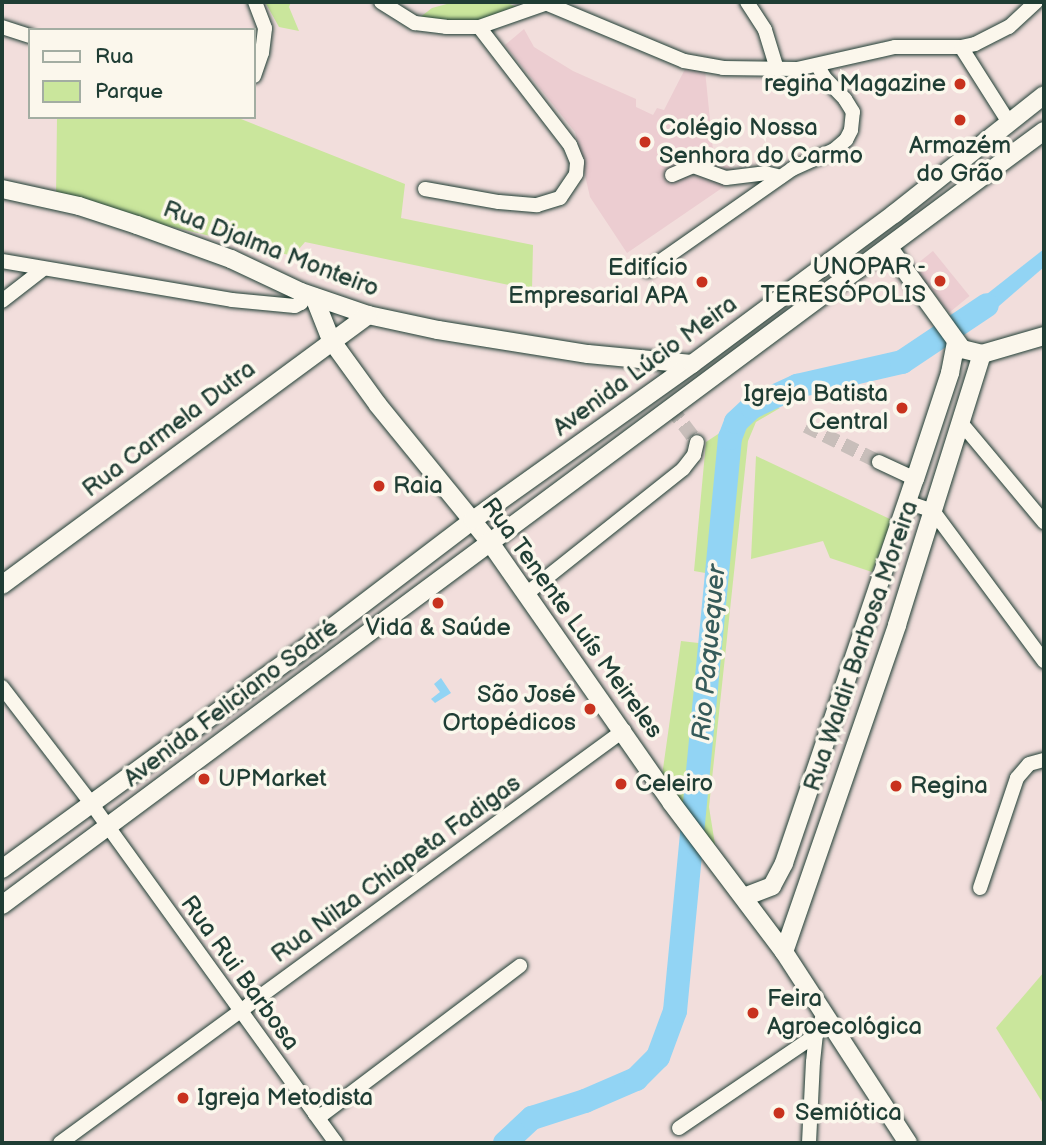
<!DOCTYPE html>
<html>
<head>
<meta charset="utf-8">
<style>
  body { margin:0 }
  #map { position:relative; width:1046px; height:1145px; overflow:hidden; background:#f2dedc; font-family:"Balsamiq Sans",sans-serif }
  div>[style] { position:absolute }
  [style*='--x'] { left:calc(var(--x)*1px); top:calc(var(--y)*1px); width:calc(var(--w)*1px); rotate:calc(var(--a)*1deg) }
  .built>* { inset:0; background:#eccdd1; transform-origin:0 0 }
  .green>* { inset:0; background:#cae69c }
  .water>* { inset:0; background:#92d4f4 }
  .river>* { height:24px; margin:-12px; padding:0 12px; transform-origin:12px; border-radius:12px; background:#92d4f4 }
  .minor-tunnel>* { height:14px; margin-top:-7px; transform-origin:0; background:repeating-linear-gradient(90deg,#c8beba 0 14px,transparent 0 21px) }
  .roads { filter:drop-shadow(0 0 2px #1f3d34) drop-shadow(0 0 2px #1f3d34) }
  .minor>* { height:14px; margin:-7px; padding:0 7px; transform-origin:7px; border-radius:7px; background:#fbf7ec }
  .major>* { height:18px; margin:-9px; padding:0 9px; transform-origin:9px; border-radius:9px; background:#fbf7ec }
  .dots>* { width:19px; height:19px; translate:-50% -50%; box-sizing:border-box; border:4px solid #fbf7ec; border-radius:50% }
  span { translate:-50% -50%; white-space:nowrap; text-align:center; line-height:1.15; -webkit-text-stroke:7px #fbf7ec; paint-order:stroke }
  .poi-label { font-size:24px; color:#1f3d34 }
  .right { translate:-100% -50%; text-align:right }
  .left { translate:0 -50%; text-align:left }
  .street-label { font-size:24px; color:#1f3d34 }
  .water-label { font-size:26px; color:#365b5a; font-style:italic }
  .frame { position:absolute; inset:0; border:4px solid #1f3d34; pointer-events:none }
  .legend { position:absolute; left:28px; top:28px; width:228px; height:91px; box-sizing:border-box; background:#fbf7ec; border:2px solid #a3ada2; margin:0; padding:9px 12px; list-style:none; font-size:21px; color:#1f3d34 }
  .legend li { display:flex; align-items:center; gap:14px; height:35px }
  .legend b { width:35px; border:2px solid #a3ada2 }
</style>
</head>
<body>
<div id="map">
  <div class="built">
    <i style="clip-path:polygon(524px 29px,534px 47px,573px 71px,636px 99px,636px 107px,653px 115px,657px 108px,664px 110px,685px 69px,705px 70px,714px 160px,744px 173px,627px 253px,590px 197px,575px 132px,505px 45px)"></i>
    <i style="left:933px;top:251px;width:58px;height:26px;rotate:51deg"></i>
  </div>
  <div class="green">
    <i style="clip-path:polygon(265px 2px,291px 2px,289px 7px,299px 31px,279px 27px)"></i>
    <i style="clip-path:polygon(454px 2px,505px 2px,517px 7px,511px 12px,462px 24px,419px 18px,432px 8px)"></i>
    <i style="clip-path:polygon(57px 117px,236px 117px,405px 184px,401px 218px,533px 245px,532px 290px,305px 242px,293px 256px,56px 199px)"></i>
    <i style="clip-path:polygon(772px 406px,780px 408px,756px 422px,748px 441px,709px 807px,717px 857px,661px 783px,681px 641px,716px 645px,723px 576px,694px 571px,706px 442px,756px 409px)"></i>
    <i style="clip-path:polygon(756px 456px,892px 520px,872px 572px,830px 558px,823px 541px,751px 559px)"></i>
    <i style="clip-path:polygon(1044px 972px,1044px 1105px,996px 1028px)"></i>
  </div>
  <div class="water">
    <i style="clip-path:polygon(1044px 249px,1044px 267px,984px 319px,966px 332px,954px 320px)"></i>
    <i style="clip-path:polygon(441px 678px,451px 693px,435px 703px,431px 699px,440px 692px,434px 684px)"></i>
  </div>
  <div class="river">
    <i style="--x:505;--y:1143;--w:37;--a:-43"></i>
    <i style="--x:532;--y:1118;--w:56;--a:-17.8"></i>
    <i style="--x:585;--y:1101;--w:56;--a:-23.3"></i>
    <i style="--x:636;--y:1079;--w:31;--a:-45"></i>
    <i style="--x:658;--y:1057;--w:49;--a:-69.7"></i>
    <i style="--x:675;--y:1011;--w:576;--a:-84.52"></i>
    <i style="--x:730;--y:438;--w:17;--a:-69"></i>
    <i style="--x:736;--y:422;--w:22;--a:-43"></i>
    <i style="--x:752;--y:407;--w:50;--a:-25"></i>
    <i style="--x:797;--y:386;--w:108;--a:-12.9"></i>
    <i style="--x:902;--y:362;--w:102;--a:-33.8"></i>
  </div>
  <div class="minor-tunnel">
    <i style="--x:671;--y:408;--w:43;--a:52.6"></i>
    <i style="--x:806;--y:426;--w:81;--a:26.3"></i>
  </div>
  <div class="roads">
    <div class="minor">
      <i style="--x:381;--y:2;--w:40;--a:32"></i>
      <i style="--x:415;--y:23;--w:31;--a:7"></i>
      <i style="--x:446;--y:27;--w:33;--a:0"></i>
      <i style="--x:479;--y:27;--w:72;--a:-19.4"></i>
      <i style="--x:543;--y:2;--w:153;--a:22.7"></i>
      <i style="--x:684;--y:61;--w:40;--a:10"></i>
      <i style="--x:723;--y:68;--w:74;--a:0.8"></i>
      <i style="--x:797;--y:69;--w:100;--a:-12.7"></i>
      <i style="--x:895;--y:47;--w:66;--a:0"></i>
      <i style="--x:961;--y:47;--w:88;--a:57.6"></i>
      <i style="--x:747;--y:2;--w:33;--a:57"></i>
      <i style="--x:765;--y:30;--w:41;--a:72.9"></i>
      <i style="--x:2;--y:27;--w:29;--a:18"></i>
      <i style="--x:961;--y:47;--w:14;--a:-12"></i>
      <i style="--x:975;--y:44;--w:38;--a:-27"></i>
      <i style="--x:1009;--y:27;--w:37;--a:-43"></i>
      <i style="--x:254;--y:76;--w:24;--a:-71"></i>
      <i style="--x:262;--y:53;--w:25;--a:-83"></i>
      <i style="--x:265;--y:28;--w:28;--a:-111"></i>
      <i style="--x:672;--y:175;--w:23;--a:-23"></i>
      <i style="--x:693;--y:166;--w:35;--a:20"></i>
      <i style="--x:726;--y:178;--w:39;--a:-7"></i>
      <i style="--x:765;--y:173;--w:16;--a:14"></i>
      <i style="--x:425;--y:189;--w:75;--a:10"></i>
      <i style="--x:499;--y:202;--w:38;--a:5"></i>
      <i style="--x:537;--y:205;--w:24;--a:-17"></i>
      <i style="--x:560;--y:198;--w:29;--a:-56"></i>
      <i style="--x:576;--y:174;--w:12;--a:-85"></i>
      <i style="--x:577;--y:162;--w:18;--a:-112"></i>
      <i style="--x:570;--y:145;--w:149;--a:-127.6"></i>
      <i style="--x:2;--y:261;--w:233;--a:9.6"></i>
      <i style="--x:232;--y:300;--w:63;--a:5.4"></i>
      <i style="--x:295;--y:306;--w:7;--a:-27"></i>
      <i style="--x:301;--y:303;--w:11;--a:-90"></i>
      <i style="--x:648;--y:270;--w:176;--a:-35"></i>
      <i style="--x:792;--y:169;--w:46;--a:-24.3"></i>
      <i style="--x:834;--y:150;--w:16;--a:-40"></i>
      <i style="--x:846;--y:140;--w:11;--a:-63"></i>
      <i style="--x:851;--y:130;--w:18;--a:-84"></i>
      <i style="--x:853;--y:112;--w:15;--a:-122"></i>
      <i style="--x:845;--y:99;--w:30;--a:-134"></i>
      <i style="--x:824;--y:77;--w:13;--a:-119"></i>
      <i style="--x:2;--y:301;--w:51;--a:-37.8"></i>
      <i style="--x:962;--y:424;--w:128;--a:50.1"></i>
      <i style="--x:879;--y:462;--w:40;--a:25"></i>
      <i style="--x:907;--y:502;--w:28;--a:19"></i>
      <i style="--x:933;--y:511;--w:187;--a:53.5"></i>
      <i style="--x:526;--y:594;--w:201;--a:-38.5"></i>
      <i style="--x:683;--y:469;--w:18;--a:-52"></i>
      <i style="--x:694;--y:455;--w:13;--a:-77"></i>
      <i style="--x:2;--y:687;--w:146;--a:52.5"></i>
      <i style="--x:91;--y:803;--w:383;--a:54.2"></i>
      <i style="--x:315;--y:1114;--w:7;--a:8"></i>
      <i style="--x:322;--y:1115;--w:248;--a:-37"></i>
      <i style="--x:980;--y:888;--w:116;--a:-71.4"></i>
      <i style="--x:1017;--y:778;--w:18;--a:-49"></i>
      <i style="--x:1029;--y:764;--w:16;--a:-15"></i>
      <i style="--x:315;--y:1114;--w:36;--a:54"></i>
      <i style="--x:679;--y:1128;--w:166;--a:-34.2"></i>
      <i style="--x:60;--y:1143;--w:699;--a:-36.21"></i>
      <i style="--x:809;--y:1143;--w:81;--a:-87.2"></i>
      <i style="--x:813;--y:1062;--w:27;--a:-84"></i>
      <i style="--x:816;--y:1035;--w:20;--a:-70"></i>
    </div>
    <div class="major">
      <i style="--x:2;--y:189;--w:79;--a:12.4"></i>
      <i style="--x:79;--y:206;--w:61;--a:18.1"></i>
      <i style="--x:137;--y:225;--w:100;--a:19.9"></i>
      <i style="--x:231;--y:259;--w:77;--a:25.2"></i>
      <i style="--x:301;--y:292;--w:71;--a:18.9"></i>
      <i style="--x:368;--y:315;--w:72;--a:12.1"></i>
      <i style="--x:438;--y:330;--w:152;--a:9.1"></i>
      <i style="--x:588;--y:354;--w:104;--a:5.5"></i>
      <i style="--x:889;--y:248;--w:125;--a:54.1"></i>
      <i style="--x:962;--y:349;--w:21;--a:14"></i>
      <i style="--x:982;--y:354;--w:65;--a:-16.2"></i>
      <i style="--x:314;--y:297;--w:46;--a:68.4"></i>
      <i style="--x:331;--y:340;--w:80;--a:54.1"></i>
      <i style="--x:378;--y:405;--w:176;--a:50.8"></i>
      <i style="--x:489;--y:541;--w:318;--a:55.1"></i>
      <i style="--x:671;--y:802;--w:188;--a:53"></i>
      <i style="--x:784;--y:952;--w:228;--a:57"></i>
      <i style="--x:2;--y:585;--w:455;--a:-36.4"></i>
      <i style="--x:2;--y:869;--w:364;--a:-36.1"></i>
      <i style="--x:296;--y:655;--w:223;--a:-37.3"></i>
      <i style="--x:473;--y:520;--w:269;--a:-35.5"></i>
      <i style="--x:692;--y:364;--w:252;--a:-36.6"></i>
      <i style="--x:894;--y:214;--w:191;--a:-38.4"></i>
      <i style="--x:744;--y:897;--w:30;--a:-21"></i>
      <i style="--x:772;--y:886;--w:26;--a:-62"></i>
      <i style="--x:784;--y:863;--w:406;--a:-71.2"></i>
      <i style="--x:915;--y:479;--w:112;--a:-71.7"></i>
      <i style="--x:950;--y:373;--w:31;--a:-79"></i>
      <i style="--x:2;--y:905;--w:1298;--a:-36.61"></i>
      <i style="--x:784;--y:952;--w:346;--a:-70.9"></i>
      <i style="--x:897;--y:625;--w:284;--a:-72.6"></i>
    </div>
  </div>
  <div class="dots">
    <i style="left:960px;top:84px;background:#c8321e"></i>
    <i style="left:960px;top:120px;background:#c8321e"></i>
    <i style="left:645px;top:142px;background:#c8321e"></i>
    <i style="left:940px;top:281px;background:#c8321e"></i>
    <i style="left:702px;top:282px;background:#c8321e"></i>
    <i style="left:902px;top:408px;background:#c8321e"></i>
    <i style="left:379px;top:486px;background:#c8321e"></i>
    <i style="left:438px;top:603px;background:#c8321e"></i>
    <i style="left:590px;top:709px;background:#c8321e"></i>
    <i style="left:204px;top:779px;background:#c8321e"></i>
    <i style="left:621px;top:784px;background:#c8321e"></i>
    <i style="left:896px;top:786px;background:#c8321e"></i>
    <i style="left:753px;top:1013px;background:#c8321e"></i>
    <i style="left:183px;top:1098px;background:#c8321e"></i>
    <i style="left:779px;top:1113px;background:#c8321e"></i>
  </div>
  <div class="poi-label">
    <span class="right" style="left:946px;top:84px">regina Magazine</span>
    <span class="left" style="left:659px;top:142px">Colégio Nossa<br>Senhora do Carmo</span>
    <span style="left:960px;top:160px">Armazém<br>do Grão</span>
    <span class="right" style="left:926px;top:281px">UNOPAR -<br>TERESÓPOLIS</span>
    <span class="right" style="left:688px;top:282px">Edifício<br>Empresarial APA</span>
    <span class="right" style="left:888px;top:408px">Igreja Batista<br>Central</span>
    <span class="left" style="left:393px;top:486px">Raia</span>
    <span style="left:438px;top:628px">Vida &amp; Saúde</span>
    <span class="right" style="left:576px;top:709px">São José<br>Ortopédicos</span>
    <span class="left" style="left:218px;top:779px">UPMarket</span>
    <span class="left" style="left:635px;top:784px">Celeiro</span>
    <span class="left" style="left:910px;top:786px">Regina</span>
    <span class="left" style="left:767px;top:1013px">Feira<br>Agroecológica</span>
    <span class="left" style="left:197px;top:1098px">Igreja Metodista</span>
    <span class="left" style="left:795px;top:1113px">Semiótica</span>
  </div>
  <div class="street-label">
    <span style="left:271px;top:249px;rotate:21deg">Rua Djalma Monteiro</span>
    <span style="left:645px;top:366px;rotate:-36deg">Avenida Lúcio Meira</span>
    <span style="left:169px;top:429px;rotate:-37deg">Rua Carmela Dutra</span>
    <span style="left:572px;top:618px;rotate:54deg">Rua Tenente Luís Meireles</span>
    <span style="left:861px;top:646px;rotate:-71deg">Rua Waldir Barbosa Moreira</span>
    <span style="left:231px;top:703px;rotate:-37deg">Avenida Feliciano Sodré</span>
    <span style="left:396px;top:869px;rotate:-36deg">Rua Nilza Chiapeta Fadigas</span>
    <span style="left:240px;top:973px;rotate:54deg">Rua Rui Barbosa</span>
  </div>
  <div class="water-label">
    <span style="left:710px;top:653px;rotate:-85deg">Rio Paquequer</span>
  </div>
  <div class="frame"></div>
  <ul class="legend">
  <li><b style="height:9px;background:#fbf7ec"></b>Rua</li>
  <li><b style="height:19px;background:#cae69c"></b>Parque</li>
  </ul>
</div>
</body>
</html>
